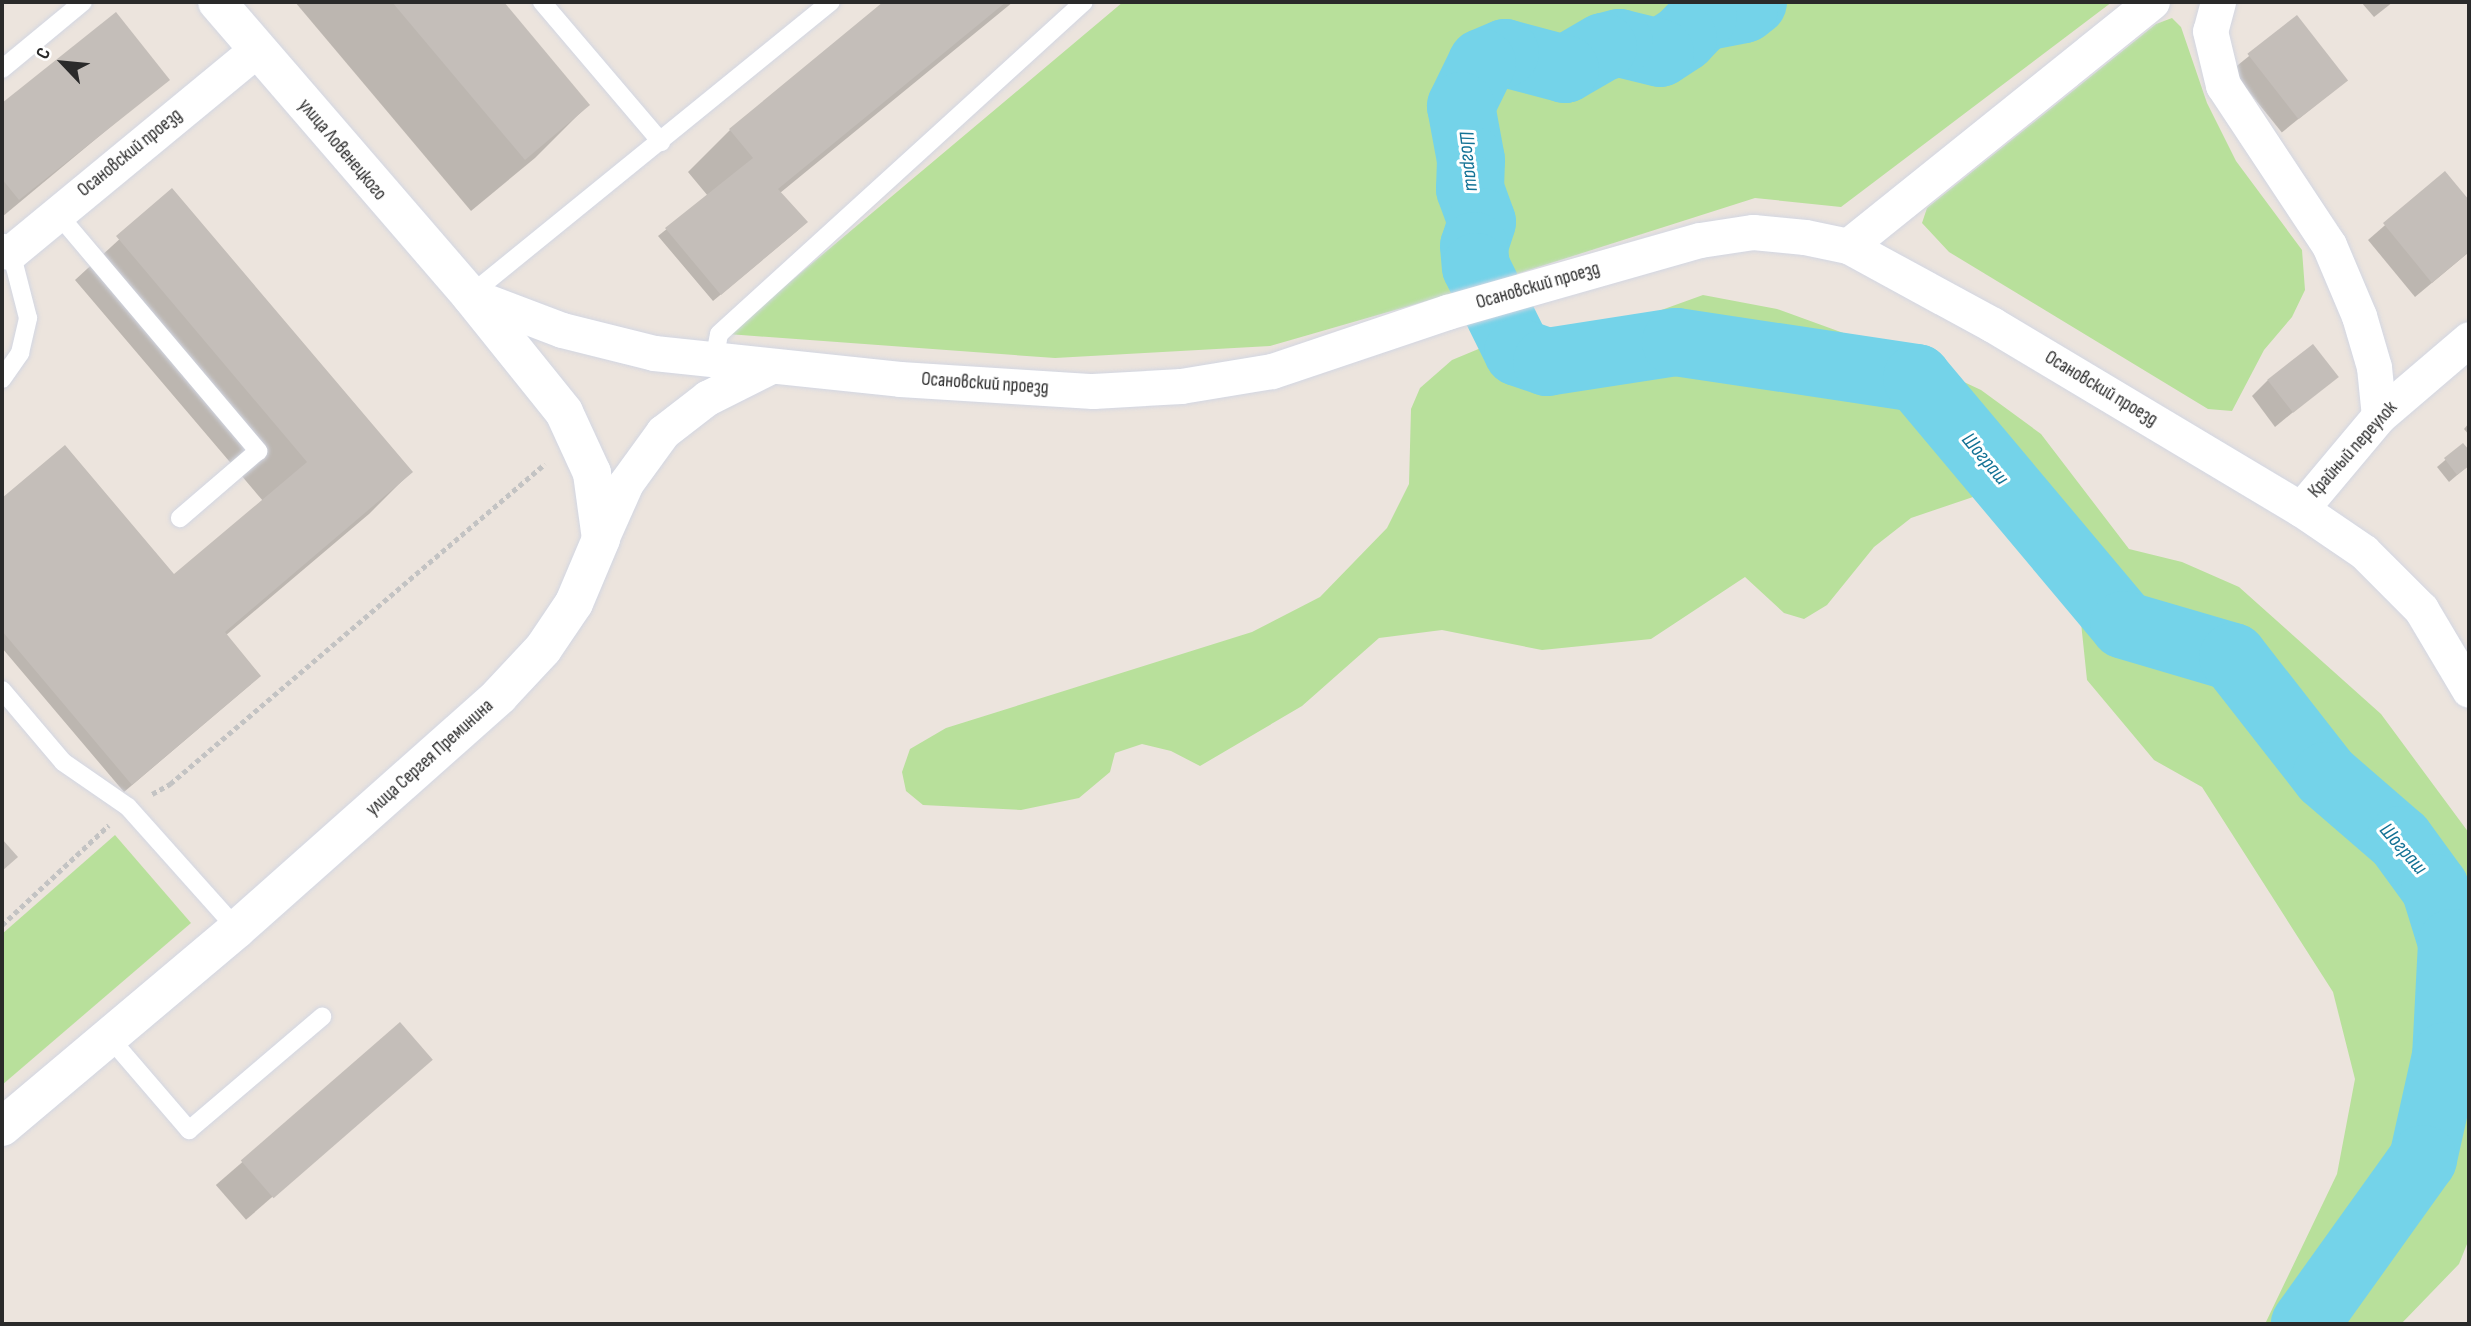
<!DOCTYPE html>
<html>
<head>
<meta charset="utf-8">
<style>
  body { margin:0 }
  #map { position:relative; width:2471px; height:1326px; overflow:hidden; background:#ece4dd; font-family:"Sofia Sans Condensed",sans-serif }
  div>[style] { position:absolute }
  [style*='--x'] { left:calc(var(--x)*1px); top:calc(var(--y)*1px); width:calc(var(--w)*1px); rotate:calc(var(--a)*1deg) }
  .green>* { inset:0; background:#b8e09b }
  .shadow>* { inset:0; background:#0003; transform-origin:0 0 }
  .river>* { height:68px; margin:-34px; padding:0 34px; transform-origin:34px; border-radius:34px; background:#74d3e9 }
  .building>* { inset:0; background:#c4beb9; transform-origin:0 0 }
  .path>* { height:4.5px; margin-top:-2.25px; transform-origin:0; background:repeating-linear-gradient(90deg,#c3c3c3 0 5px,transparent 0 8.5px) }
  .roads { filter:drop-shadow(0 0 2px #d2d6e2) drop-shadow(0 0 2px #d2d6e2) }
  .lane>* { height:18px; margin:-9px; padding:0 9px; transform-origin:9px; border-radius:9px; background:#fff }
  .street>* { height:35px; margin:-17.5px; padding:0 17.5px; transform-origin:17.5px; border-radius:17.5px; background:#fff }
  .secondary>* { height:38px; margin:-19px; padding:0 19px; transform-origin:19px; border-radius:19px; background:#fff }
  span { translate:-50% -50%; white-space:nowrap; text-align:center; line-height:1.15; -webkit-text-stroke:6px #fff; paint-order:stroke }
  .street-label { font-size:19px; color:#2a2a2a }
  .water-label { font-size:21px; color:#137295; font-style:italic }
  .frame { position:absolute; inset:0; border:4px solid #2a2a2a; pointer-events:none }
  .north { position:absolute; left:28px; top:28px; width:70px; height:70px; -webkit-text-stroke:5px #fff; paint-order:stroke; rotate:296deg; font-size:19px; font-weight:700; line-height:28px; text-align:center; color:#2a2a2a }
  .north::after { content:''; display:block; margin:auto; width:24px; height:32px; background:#2a2a2a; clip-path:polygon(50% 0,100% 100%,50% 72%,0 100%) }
</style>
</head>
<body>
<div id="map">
  <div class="green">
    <i style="clip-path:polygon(1123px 2px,2112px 2px,1841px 207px,1755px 198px,1482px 285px,1270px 346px,1055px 358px,728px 334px)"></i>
    <i style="clip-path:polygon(2172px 18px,2181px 27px,2207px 103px,2236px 161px,2302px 250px,2305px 290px,2292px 317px,2264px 350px,2232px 411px,2208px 409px,1949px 252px,1922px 223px,1927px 208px,2156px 24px)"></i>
    <i style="clip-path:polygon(1703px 295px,1777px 309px,1915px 359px,1981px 390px,2041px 434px,2129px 549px,2182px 562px,2239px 587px,2381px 714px,2469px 833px,2469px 1239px,2459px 1264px,2401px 1324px,2265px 1324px,2337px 1174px,2355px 1079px,2333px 992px,2202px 787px,2154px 760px,2087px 680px,2078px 594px,2018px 523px,1973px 497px,1911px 518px,1874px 547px,1827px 605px,1804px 619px,1784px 613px,1745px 577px,1651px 639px,1542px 650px,1442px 630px,1379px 638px,1302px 706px,1200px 766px,1171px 751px,1142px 744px,1115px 753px,1110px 772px,1079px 798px,1021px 810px,923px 805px,906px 791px,902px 772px,910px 749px,946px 728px,1252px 632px,1320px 597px,1387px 528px,1409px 484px,1411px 409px,1420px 388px,1452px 360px,1517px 333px,1565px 337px,1606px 330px)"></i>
    <i style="clip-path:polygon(115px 835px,191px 923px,2px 1085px,2px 934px)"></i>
  </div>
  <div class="shadow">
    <i style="clip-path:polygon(295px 2px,501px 2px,588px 105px,535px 158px,471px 211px)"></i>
    <i style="clip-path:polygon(886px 2px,1013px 2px,780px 193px,798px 230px,713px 301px,658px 236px,708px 196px,688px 172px,730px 130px)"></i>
    <i style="clip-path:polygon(2361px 2px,2393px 2px,2374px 17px)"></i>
    <i style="clip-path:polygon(116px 14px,168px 79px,2px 217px,2px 105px)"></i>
    <i style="left:2296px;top:18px;width:80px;height:83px;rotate:51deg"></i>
    <i style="clip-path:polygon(2445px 173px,2469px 203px,2469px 252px,2415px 297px,2368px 240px)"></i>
    <i style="clip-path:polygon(172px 191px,411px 472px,369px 514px,225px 636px,251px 684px,124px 792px,2px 648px,2px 501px,65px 447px,174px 576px,263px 501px,75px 280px)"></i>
    <i style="clip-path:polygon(2336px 377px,2275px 427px,2252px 396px,2268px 380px)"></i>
    <i style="clip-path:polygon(2469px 423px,2469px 435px,2464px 429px)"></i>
    <i style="clip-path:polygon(2463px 445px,2469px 453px,2469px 465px,2449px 482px,2437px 467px)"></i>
    <i style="left:400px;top:1025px;width:46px;height:244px;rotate:49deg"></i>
  </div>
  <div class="river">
    <i style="--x:1753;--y:2;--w:11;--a:142"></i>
    <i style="--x:1744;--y:9;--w:42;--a:169"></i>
    <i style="--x:1703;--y:17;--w:29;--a:134"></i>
    <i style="--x:1683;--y:38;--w:27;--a:147"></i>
    <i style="--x:1660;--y:53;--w:42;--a:-166.3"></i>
    <i style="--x:1619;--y:43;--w:16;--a:166"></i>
    <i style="--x:1603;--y:47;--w:44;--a:149.9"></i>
    <i style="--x:1565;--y:69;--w:62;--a:-165.1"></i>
    <i style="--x:1505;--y:53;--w:25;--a:157"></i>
    <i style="--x:1482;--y:63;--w:48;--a:116"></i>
    <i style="--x:1461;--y:106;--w:55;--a:79.5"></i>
    <i style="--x:1471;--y:160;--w:29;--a:92"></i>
    <i style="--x:1470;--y:189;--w:35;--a:70"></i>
    <i style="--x:1482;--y:222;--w:25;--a:108"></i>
    <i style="--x:1474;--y:246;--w:21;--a:85"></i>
    <i style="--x:1476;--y:267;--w:95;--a:63.7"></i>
    <i style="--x:1518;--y:352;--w:31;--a:19"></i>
    <i style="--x:1547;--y:362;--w:131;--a:-8.8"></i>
    <i style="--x:1676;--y:342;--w:244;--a:8.5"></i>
    <i style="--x:1917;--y:378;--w:322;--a:50"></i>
    <i style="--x:2124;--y:625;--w:114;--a:16.4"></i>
    <i style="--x:2233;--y:657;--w:151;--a:52"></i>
    <i style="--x:2326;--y:776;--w:98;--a:40.9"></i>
    <i style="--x:2400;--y:840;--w:59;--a:53.9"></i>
    <i style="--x:2435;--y:888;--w:58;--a:72.8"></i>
    <i style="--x:2452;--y:943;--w:113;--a:93"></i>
    <i style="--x:2446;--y:1056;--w:106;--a:102.6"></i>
    <i style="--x:2423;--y:1159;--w:203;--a:125.6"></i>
  </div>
  <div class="building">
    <i style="clip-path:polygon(392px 2px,504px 2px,590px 105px,525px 160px)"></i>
    <i style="clip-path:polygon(883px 2px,1006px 2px,778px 189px,808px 222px,721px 295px,665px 228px,753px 158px,729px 129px)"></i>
    <i style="clip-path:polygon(116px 12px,170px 80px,19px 200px,2px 179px,2px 103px)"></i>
    <i style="left:2297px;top:15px;width:83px;height:63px;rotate:52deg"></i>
    <i style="clip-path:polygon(2445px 171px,2469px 200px,2469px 252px,2432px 283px,2383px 223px)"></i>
    <i style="clip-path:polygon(172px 188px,413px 472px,225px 632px,261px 676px,132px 785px,2px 631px,2px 498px,65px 445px,174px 574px,307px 462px,116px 236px)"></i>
    <i style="left:2313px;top:344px;width:42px;height:58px;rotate:52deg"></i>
    <i style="clip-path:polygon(2463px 443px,2469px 450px,2469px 466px,2457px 475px,2444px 458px)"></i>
    <i style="clip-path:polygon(2px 839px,18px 857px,2px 871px)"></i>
    <i style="left:400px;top:1022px;width:50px;height:211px;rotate:49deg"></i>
  </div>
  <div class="path">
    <i style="--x:152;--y:794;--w:21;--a:-29"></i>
    <i style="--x:170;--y:784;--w:493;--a:-40.5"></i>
    <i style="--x:2;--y:925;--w:146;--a:-43.1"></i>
  </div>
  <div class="roads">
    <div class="lane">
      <i style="--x:542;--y:2;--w:184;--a:49.6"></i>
      <i style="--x:2;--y:69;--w:105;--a:-39.6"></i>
      <i style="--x:57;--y:213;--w:312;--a:49.8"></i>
      <i style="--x:258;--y:451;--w:103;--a:139.3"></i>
      <i style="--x:470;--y:295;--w:465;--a:-39.1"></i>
      <i style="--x:714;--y:360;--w:26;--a:-79"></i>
      <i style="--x:719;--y:334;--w:493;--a:-42.3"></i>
      <i style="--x:2;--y:379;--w:32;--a:-55"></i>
      <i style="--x:20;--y:353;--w:36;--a:-77"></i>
      <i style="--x:28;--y:318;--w:68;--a:-104.4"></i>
      <i style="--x:2;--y:690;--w:94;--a:49.7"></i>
      <i style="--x:63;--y:762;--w:79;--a:34.7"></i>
      <i style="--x:128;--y:807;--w:164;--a:48.2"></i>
      <i style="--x:109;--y:1037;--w:123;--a:49.3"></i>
      <i style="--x:189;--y:1130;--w:175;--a:-40.4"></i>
    </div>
    <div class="street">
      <i style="--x:2218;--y:2;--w:30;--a:105"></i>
      <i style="--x:2210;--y:31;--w:56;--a:76.5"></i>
      <i style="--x:2223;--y:85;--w:192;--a:56.5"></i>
      <i style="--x:2329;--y:245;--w:77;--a:67.1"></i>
      <i style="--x:2359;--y:316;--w:53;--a:73.6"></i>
      <i style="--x:2374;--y:367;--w:49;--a:84.2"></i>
      <i style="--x:1848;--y:246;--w:390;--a:-38.8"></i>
      <i style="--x:2;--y:251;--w:9;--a:6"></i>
      <i style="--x:11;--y:252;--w:319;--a:-39.5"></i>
      <i style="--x:470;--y:295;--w:98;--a:20.8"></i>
      <i style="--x:562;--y:330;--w:95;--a:14"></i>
      <i style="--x:654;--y:353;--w:247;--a:6"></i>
      <i style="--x:900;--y:379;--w:193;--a:3.6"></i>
      <i style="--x:1093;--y:391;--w:88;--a:-3.3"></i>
      <i style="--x:1181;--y:386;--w:92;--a:-9.4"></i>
      <i style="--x:1272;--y:371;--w:185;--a:-18.6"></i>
      <i style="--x:1447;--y:312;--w:263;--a:-15.9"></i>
      <i style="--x:1700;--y:240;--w:54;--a:-8.6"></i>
      <i style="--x:1753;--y:232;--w:52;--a:5.5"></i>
      <i style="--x:1805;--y:237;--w:44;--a:11.8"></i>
      <i style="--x:1848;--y:246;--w:165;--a:28.6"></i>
      <i style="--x:1993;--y:325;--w:359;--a:30.9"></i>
      <i style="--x:2301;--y:509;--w:76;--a:34.3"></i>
      <i style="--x:2364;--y:552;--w:81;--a:45"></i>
      <i style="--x:2421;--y:609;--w:94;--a:59.3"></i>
      <i style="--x:2301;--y:509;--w:121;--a:-50"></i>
      <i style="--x:2379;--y:416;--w:118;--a:-40.5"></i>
      <i style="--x:601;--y:539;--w:61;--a:-65.9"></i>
      <i style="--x:626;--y:483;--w:63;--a:-54"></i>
      <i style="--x:663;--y:432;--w:56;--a:-37.7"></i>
      <i style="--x:707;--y:398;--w:69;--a:-26.6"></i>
    </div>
    <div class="secondary">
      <i style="--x:2;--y:1127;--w:307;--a:-40.1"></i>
      <i style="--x:237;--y:929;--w:351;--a:-41.6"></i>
      <i style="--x:499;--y:696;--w:64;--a:-46.9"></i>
      <i style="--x:543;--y:649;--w:55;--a:-56"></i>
      <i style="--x:574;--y:603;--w:69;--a:-67.1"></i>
      <i style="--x:601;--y:539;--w:67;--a:-97.8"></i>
      <i style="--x:592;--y:473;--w:67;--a:-114.7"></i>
      <i style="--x:564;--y:412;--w:150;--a:-128.8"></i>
      <i style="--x:470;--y:295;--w:387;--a:-130.8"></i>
    </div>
  </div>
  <div class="street-label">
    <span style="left:342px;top:150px;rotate:50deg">улица Ловенецкого</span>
    <span style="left:130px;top:153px;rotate:-39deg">Осановский проезд</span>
    <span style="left:1538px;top:286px;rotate:-16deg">Осановский проезд</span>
    <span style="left:985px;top:384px;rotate:4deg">Осановский проезд</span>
    <span style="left:2101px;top:389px;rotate:31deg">Осановский проезд</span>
    <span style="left:2353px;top:450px;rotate:-48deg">Крайный переулок</span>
    <span style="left:430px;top:758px;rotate:-42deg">улица Сергея Преминина</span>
  </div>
  <div class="water-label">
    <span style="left:1469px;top:161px;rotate:83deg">Шограш</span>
    <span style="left:1985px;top:459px;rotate:50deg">Шограш</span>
    <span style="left:2403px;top:849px;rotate:49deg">Шограш</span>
  </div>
  <div class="frame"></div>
  <div class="north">С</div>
</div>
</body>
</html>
